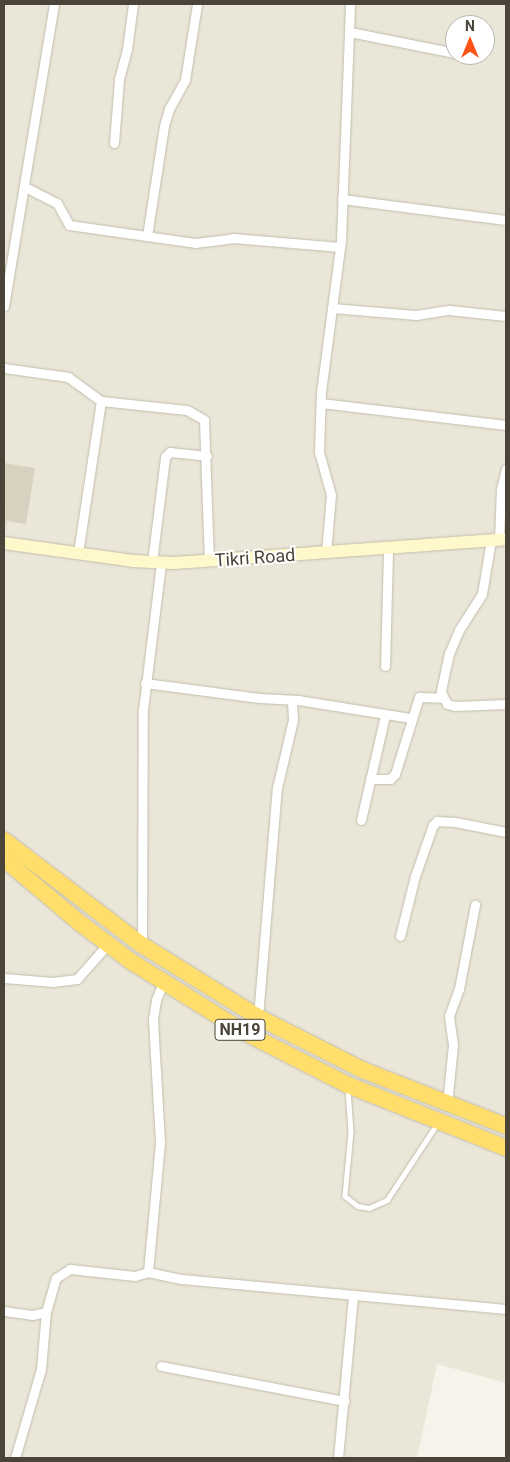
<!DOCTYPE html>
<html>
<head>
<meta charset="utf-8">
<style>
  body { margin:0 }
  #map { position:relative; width:510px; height:1462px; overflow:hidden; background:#f6f3ea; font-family:Roboto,sans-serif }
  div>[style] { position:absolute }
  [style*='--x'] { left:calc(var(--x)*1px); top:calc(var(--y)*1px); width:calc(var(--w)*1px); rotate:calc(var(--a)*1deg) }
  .residential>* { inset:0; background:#eae6d8 }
  .building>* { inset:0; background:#d8d1bf }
  .roads { filter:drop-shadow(0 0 1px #c2bdac) drop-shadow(0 0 1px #c2bdac) }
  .lane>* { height:4.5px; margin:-2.25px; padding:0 2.25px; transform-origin:2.25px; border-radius:2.25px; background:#fff }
  .street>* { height:9px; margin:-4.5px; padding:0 4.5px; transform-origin:4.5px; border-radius:4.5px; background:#fff }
  .secondary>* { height:12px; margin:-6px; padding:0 6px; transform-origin:6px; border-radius:6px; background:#fff8cb }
  .highway>* { height:16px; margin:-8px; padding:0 8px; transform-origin:8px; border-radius:8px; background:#ffde6c }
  span { translate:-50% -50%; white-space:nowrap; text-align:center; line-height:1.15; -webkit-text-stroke:4px #fff; paint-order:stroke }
  .shield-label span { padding:1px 4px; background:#fff; border:1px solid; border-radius:4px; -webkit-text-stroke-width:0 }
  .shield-label { font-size:16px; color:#4a4538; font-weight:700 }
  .street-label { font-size:18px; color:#4a4538 }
  .frame { position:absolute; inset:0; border:5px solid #4a4538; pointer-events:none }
  .north { position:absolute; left:445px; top:15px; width:50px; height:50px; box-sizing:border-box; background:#fff; border:1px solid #b7b5af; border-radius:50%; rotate:0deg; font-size:14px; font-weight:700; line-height:20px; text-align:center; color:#4a4538 }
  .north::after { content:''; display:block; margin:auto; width:18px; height:22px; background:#ff5318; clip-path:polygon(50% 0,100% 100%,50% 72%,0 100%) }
</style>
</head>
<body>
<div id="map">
  <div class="residential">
    <i style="clip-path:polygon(evenodd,4px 4px,506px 4px,506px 1383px,437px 1364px,417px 1458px,4px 1458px,4px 4px,455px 25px,485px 25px,485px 55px,455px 55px,455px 25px)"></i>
  </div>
  <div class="building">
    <i style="clip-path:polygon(4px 463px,35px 468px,26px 524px,7px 521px,6px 531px)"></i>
  </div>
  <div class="roads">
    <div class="lane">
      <i style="--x:348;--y:1089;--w:43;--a:86"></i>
      <i style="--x:351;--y:1132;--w:64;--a:95.4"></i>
      <i style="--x:345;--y:1196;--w:16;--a:38"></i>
      <i style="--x:358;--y:1206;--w:11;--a:10"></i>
      <i style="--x:369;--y:1208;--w:20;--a:-24"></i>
      <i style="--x:387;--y:1200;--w:91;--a:-56.7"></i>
    </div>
    <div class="street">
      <i style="--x:350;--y:32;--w:107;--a:11.3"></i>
      <i style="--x:467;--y:55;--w:8;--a:7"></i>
      <i style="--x:114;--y:143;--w:64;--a:-85.5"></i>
      <i style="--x:119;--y:79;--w:31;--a:-75"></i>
      <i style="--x:127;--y:49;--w:45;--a:-82.4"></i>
      <i style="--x:25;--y:187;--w:36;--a:27"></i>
      <i style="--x:57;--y:203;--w:25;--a:61"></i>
      <i style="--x:69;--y:225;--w:127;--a:8.1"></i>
      <i style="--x:195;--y:243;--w:38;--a:-7"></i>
      <i style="--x:233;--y:238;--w:107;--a:4.8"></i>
      <i style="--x:342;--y:199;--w:165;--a:7.3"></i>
      <i style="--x:147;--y:236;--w:111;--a:-81.2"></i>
      <i style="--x:164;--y:126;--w:18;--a:-74"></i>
      <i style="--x:169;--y:109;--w:33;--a:-61"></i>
      <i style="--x:185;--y:80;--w:77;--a:-81"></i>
      <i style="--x:4;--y:306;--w:306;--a:-80.6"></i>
      <i style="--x:332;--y:308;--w:84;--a:4.8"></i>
      <i style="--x:416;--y:315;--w:33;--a:-9"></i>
      <i style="--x:449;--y:310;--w:57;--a:6"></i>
      <i style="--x:4;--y:368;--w:65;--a:8"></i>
      <i style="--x:68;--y:377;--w:41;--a:36"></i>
      <i style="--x:101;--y:401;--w:86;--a:6"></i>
      <i style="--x:187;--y:410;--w:20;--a:30"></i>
      <i style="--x:204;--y:420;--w:140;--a:88"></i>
      <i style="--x:321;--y:403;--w:186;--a:6.8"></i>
      <i style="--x:491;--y:540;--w:55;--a:99.5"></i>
      <i style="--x:482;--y:594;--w:43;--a:122.6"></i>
      <i style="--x:459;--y:630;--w:25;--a:113"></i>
      <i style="--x:449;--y:653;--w:40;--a:102"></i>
      <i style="--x:441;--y:692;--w:13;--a:63"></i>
      <i style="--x:447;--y:704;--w:8;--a:14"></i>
      <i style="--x:455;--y:706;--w:51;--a:-2.2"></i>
      <i style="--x:499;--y:540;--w:51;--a:-87.8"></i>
      <i style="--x:501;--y:489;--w:21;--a:-76"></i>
      <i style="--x:78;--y:553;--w:154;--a:-81.4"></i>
      <i style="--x:326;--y:553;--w:58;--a:-85.1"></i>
      <i style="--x:331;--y:495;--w:45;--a:-105.6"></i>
      <i style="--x:319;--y:452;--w:60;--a:-88.1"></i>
      <i style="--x:321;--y:392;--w:152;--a:-82.5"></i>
      <i style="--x:341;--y:241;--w:237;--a:-87.8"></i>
      <i style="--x:152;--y:562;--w:106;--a:-82.9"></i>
      <i style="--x:165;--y:457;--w:7;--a:-45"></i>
      <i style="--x:170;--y:452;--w:37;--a:6"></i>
      <i style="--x:385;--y:666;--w:118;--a:-88.5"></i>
      <i style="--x:145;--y:683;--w:115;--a:7.5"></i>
      <i style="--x:259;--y:698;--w:39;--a:3"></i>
      <i style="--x:298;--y:700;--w:113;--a:9.1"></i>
      <i style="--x:370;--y:779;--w:20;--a:0"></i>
      <i style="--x:390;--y:779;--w:7;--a:-45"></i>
      <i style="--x:395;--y:774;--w:81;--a:-72.7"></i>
      <i style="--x:419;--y:697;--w:23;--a:2"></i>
      <i style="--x:361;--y:820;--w:108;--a:-77.1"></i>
      <i style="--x:400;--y:936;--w:62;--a:-76"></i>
      <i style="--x:415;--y:876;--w:54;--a:-70.6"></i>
      <i style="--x:433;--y:825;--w:6;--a:-45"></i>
      <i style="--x:437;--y:821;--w:18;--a:3"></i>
      <i style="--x:455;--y:822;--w:52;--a:11.1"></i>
      <i style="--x:142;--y:945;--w:235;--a:-89.8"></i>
      <i style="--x:143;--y:710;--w:148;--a:-83"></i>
      <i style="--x:4;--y:978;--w:49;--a:4.7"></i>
      <i style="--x:53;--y:982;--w:24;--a:-7"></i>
      <i style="--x:77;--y:979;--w:47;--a:-48.5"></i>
      <i style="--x:258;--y:1017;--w:230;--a:-85.3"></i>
      <i style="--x:277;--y:788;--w:70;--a:-76.8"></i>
      <i style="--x:293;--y:720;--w:20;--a:-93"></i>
      <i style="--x:447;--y:1104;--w:59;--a:-84.2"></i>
      <i style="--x:453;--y:1045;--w:29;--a:-98"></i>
      <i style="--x:449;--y:1016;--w:29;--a:-70"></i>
      <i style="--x:459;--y:989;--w:86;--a:-79.2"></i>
      <i style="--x:148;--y:1272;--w:35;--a:12"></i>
      <i style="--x:182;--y:1279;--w:325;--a:5.3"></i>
      <i style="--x:4;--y:1311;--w:28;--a:8"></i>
      <i style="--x:32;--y:1315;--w:14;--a:-12"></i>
      <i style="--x:46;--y:1312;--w:35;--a:-74"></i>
      <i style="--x:56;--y:1278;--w:17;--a:-33"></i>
      <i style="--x:70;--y:1269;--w:65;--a:6.1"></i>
      <i style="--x:135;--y:1276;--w:14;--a:-17"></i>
      <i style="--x:148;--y:1272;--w:131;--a:-84.7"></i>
      <i style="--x:160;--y:1142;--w:123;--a:-93.3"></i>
      <i style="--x:153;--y:1019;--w:19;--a:-81"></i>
      <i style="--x:156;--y:1000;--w:18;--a:-68"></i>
      <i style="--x:161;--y:1366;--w:187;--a:10.8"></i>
      <i style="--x:15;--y:1458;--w:93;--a:-73.7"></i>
      <i style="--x:41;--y:1369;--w:57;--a:-85"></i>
      <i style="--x:338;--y:1458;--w:163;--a:-84.7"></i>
    </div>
    <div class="secondary">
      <i style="--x:4;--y:543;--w:130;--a:7.9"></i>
      <i style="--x:133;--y:561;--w:41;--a:2.8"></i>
      <i style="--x:174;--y:563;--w:333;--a:-4.1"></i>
    </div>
    <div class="highway">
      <i style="--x:4;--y:840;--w:173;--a:37.3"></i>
      <i style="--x:142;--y:945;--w:137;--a:31.8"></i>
      <i style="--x:258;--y:1017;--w:118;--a:26.8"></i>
      <i style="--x:363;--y:1070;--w:154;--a:21.4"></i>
      <i style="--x:4;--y:859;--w:99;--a:40.1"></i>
      <i style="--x:80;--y:923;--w:65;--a:36.9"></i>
      <i style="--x:132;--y:962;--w:132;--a:32"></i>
      <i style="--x:244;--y:1032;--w:117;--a:27"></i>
      <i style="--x:348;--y:1085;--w:170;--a:21.7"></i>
    </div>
  </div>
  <div class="shield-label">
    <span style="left:240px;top:1030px">NH19</span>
  </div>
  <div class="street-label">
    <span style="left:255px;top:558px;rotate:-4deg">Tikri Road</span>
  </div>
  <div class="frame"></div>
  <div class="north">N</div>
</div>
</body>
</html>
